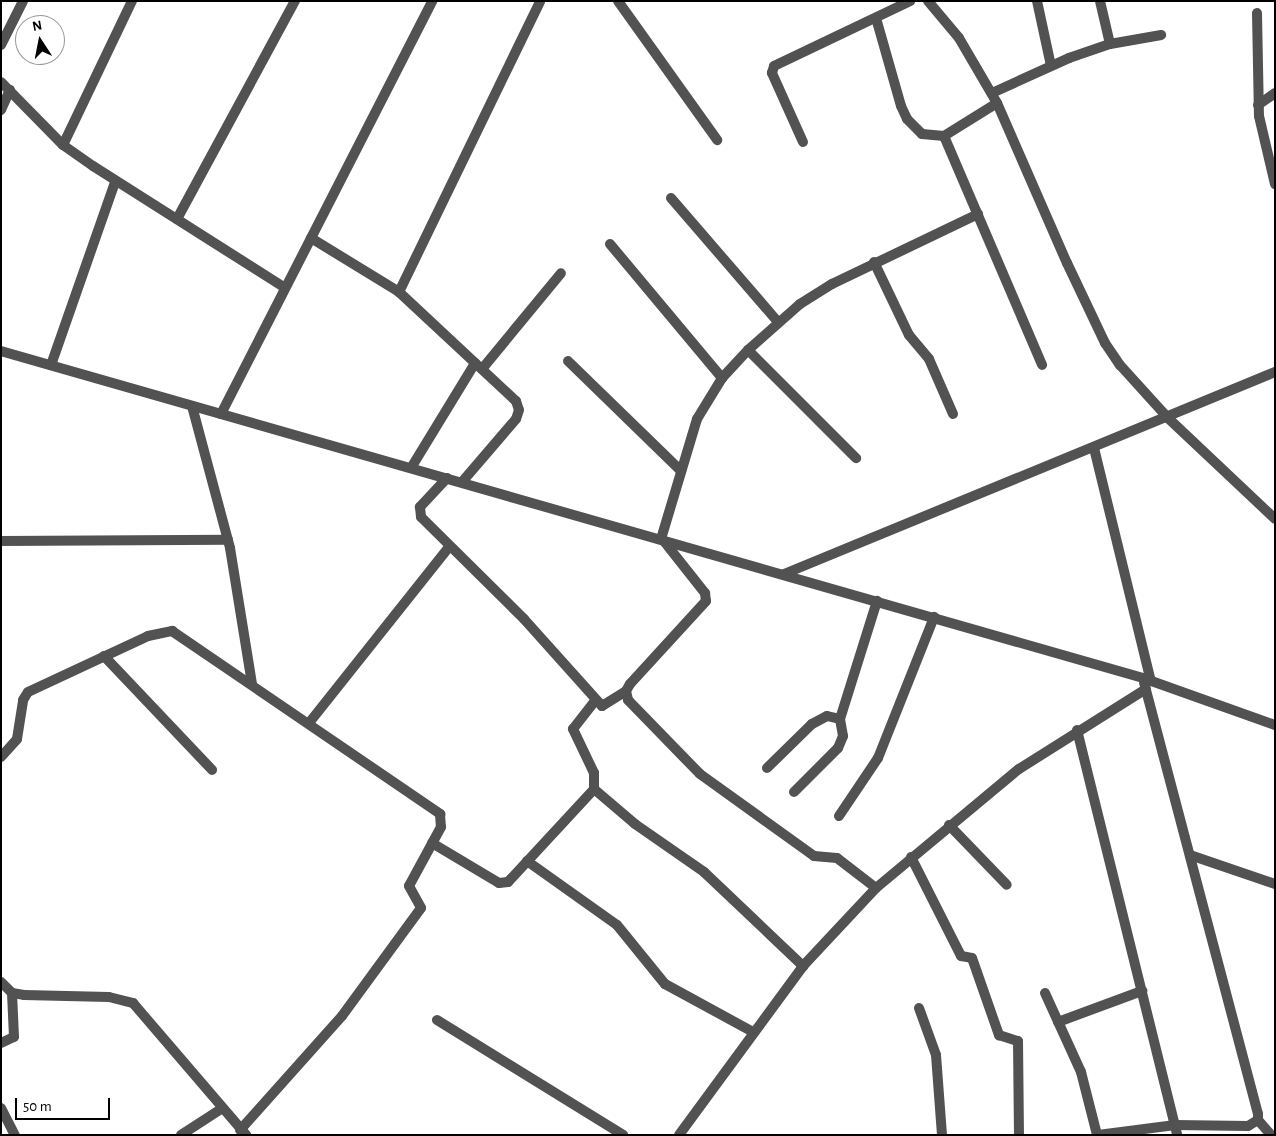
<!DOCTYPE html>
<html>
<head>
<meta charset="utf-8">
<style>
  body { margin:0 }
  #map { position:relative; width:1276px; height:1136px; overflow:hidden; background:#fff; font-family:"Alegreya Sans",sans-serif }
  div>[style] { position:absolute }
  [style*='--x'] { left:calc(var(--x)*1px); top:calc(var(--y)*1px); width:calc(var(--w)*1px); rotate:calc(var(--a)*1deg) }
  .street>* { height:10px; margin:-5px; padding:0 5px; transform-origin:5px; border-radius:5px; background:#525252 }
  span { translate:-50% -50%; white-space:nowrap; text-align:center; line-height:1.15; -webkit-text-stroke:5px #fff; paint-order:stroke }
  .frame { position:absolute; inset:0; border:2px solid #000; pointer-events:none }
  .north { position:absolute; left:15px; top:15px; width:50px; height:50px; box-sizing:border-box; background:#fff; border:1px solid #999; border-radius:50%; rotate:349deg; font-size:14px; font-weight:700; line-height:20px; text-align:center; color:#000 }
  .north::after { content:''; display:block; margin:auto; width:18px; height:22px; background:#000; clip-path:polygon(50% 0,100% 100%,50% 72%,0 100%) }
  .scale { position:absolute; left:15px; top:1098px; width:95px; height:22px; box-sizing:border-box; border:2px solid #000; border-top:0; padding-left:6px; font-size:15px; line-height:18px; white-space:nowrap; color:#000; -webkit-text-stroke:4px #fff; paint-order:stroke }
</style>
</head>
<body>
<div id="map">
  <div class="street">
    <i style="--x:618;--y:1;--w:171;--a:54.5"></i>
    <i style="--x:928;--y:1;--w:48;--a:50"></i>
    <i style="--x:959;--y:38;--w:75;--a:59.7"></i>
    <i style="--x:997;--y:103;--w:175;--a:66.4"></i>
    <i style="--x:1067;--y:263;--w:89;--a:64.6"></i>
    <i style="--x:1105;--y:343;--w:27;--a:56"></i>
    <i style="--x:1120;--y:365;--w:72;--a:47.8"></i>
    <i style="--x:1168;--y:418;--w:147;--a:43.3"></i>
    <i style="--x:1037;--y:1;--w:66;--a:77.8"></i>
    <i style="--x:1100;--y:1;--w:44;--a:76.9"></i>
    <i style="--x:1257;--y:13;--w:103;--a:88.9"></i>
    <i style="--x:1259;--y:116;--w:70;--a:76.8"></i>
    <i style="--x:876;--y:18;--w:91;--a:74.1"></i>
    <i style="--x:901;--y:106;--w:14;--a:65"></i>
    <i style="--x:907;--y:119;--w:21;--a:45"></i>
    <i style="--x:922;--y:134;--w:22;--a:5"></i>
    <i style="--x:944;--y:136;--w:62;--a:-31.9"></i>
    <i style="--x:1;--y:45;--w:49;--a:-63.4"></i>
    <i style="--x:1;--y:82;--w:88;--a:45.5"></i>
    <i style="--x:63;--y:145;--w:37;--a:35"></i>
    <i style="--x:93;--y:166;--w:227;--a:32.4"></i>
    <i style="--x:992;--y:93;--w:85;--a:-24.4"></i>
    <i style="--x:1069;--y:58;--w:43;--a:-18.9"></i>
    <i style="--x:1110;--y:44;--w:52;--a:-10"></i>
    <i style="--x:1258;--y:105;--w:21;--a:-35"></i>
    <i style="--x:1;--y:110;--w:22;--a:-66"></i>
    <i style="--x:944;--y:136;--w:249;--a:66.8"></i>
    <i style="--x:803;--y:142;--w:76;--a:-114.2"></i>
    <i style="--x:772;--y:73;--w:7;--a:-74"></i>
    <i style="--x:774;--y:66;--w:151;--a:-25.5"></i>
    <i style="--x:63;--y:145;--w:160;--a:-64.4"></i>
    <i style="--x:671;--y:198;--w:164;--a:49.2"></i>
    <i style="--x:177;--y:219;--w:248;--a:-61.6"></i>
    <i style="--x:311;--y:238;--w:103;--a:31.5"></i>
    <i style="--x:399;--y:292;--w:160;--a:43"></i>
    <i style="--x:516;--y:401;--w:9;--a:72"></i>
    <i style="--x:519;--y:410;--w:9;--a:108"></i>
    <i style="--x:516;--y:419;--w:83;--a:130.6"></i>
    <i style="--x:610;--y:244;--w:175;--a:50.1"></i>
    <i style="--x:874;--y:262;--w:81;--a:64.4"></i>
    <i style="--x:909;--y:335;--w:31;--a:50"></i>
    <i style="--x:929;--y:359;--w:60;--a:66.4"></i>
    <i style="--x:399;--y:292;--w:323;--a:-64.1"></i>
    <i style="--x:748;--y:350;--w:153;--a:45"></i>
    <i style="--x:1;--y:351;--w:1188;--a:15.98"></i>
    <i style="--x:1143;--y:678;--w:140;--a:19.6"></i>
    <i style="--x:568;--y:361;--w:158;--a:44.2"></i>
    <i style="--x:51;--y:365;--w:194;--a:-70.7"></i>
    <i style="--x:482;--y:369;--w:124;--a:-50.5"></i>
    <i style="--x:192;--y:406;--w:147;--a:75"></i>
    <i style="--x:230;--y:548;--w:138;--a:80.8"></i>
    <i style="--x:221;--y:414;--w:464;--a:-62.9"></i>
    <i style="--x:1094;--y:448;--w:240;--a:76.3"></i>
    <i style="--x:411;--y:468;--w:123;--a:-58.6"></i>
    <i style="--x:447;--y:478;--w:40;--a:133"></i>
    <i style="--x:420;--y:507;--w:10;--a:84"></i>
    <i style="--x:421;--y:517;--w:145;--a:44.7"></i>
    <i style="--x:524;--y:619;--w:117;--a:48.1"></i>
    <i style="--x:602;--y:706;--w:28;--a:-32"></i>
    <i style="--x:661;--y:539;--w:125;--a:-73.3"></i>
    <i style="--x:697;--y:419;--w:48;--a:-58.6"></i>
    <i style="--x:722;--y:378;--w:38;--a:-47"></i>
    <i style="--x:748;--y:350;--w:69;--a:-41.5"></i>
    <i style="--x:800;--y:304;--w:38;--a:-32"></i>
    <i style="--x:832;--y:284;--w:162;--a:-25.6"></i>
    <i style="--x:663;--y:540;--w:68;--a:51.6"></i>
    <i style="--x:705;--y:593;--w:8;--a:83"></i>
    <i style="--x:706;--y:601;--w:113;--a:132.5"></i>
    <i style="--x:630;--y:684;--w:8;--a:120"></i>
    <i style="--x:626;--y:691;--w:9;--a:77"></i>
    <i style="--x:628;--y:700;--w:103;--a:45.8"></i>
    <i style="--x:700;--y:774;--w:140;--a:35.7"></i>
    <i style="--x:814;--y:856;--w:23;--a:5"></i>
    <i style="--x:837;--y:858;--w:49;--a:37.6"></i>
    <i style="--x:1;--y:541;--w:227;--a:-0.3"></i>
    <i style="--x:784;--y:574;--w:531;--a:-22.36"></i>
    <i style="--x:104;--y:656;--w:157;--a:46.5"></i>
    <i style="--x:309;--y:723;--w:226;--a:-51.5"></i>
    <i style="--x:1077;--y:730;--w:417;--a:76.1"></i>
    <i style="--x:1;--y:757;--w:24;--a:-48"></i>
    <i style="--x:17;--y:739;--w:39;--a:-81"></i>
    <i style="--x:23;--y:700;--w:9;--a:-58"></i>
    <i style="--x:28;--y:692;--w:132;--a:-25"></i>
    <i style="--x:148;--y:636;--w:25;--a:-12"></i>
    <i style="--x:172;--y:631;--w:325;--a:34.3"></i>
    <i style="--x:440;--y:814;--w:13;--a:86"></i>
    <i style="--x:441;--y:827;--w:67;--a:118.5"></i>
    <i style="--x:409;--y:886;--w:25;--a:61"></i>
    <i style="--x:421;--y:908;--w:134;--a:126.2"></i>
    <i style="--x:342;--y:1016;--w:153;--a:131.8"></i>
    <i style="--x:767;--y:768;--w:63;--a:-44.4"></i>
    <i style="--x:812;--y:724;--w:17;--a:-28"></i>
    <i style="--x:827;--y:716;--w:13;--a:13"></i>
    <i style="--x:594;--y:789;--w:54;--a:40.5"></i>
    <i style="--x:635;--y:824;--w:84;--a:34.8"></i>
    <i style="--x:704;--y:872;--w:137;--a:43.5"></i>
    <i style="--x:794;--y:792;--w:62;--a:-45"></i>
    <i style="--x:838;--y:748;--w:13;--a:-67"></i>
    <i style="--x:843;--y:736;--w:17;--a:-100"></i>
    <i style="--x:840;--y:719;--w:124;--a:-72.6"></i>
    <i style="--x:839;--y:816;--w:70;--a:-56.1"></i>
    <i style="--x:878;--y:758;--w:152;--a:-68.3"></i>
    <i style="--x:949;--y:825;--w:83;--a:46"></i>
    <i style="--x:432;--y:843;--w:78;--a:30.8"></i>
    <i style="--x:499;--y:883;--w:9;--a:-6"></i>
    <i style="--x:508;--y:882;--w:127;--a:-47.2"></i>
    <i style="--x:594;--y:789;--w:16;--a:-90"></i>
    <i style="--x:594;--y:773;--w:49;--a:-115.5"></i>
    <i style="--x:573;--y:729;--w:37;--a:-52"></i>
    <i style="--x:1190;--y:855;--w:90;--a:18.8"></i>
    <i style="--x:911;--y:857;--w:111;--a:63.2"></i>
    <i style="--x:961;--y:956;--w:11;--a:10"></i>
    <i style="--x:972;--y:958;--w:82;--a:70.7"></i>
    <i style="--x:999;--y:1035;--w:20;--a:18"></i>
    <i style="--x:1018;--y:1041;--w:94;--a:89.4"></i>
    <i style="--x:527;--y:861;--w:110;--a:35.4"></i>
    <i style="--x:617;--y:925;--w:76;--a:50.9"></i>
    <i style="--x:665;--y:984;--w:100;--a:28.6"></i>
    <i style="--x:1;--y:982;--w:16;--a:45"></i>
    <i style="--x:12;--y:993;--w:12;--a:9"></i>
    <i style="--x:24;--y:995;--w:85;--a:1.3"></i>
    <i style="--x:109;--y:997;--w:25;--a:14"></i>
    <i style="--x:133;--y:1003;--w:174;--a:49.4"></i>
    <i style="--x:1045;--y:993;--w:87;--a:65.5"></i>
    <i style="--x:1081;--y:1072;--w:65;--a:75.7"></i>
    <i style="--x:919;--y:1008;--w:50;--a:70.1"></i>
    <i style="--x:936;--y:1055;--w:80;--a:85.7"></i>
    <i style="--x:437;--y:1020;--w:219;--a:31.7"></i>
    <i style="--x:1058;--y:1022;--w:90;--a:-20.3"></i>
    <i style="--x:1;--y:1043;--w:14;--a:-25"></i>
    <i style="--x:14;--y:1037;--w:44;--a:-92.6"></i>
    <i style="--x:1;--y:1108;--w:30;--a:63"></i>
    <i style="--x:1258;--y:1120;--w:20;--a:49"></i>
    <i style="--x:181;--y:1135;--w:48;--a:-33"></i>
    <i style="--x:679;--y:1135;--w:210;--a:-53.7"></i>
    <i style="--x:803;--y:966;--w:107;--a:-46.9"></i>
    <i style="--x:876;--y:888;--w:186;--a:-39.8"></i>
    <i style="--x:1019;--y:769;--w:150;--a:-32.2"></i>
    <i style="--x:1098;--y:1135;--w:78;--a:-7.4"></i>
    <i style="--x:1175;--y:1125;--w:73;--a:0.8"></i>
    <i style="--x:1248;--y:1126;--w:12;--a:-31"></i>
    <i style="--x:1258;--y:1120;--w:6;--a:-90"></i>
    <i style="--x:1258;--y:1114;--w:446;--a:-104.8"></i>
  </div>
  <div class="frame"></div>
  <div class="north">N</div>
  <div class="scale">50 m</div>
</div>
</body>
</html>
